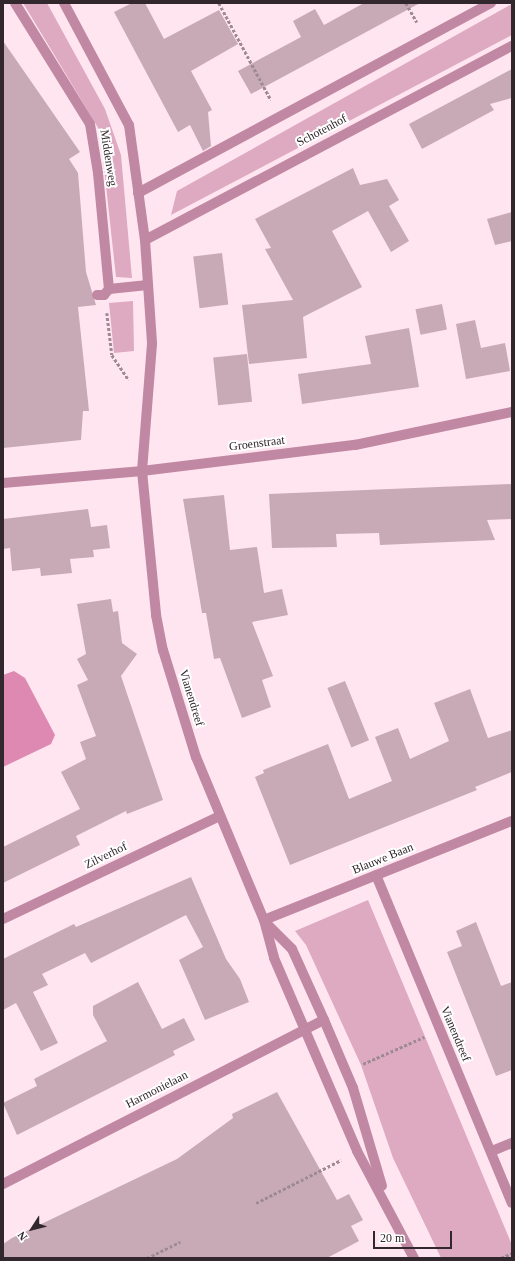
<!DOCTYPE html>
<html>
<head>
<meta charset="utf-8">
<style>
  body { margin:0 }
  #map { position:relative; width:515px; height:1261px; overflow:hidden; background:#ffe5f0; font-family:"Times New Roman",serif }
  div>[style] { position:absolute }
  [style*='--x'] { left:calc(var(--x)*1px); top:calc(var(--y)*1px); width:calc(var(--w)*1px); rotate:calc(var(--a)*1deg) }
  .green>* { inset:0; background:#deaac2 }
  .water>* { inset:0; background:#dd89b2 }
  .building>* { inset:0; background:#c8aab7; transform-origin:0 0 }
  .path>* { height:2.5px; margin-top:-1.25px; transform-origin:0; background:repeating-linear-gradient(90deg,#9d8a92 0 3px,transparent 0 5px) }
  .minor>* { height:10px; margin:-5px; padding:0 5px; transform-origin:5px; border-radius:5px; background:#c188a3 }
  .tertiary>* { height:10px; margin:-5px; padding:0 5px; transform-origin:5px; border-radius:5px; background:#c188a3 }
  span { translate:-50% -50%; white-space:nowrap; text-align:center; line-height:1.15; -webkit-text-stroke:4px #fff; paint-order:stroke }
  .street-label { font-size:12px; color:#32272c }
  .frame { position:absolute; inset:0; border:4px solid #32272c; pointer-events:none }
  .north { position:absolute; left:12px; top:1209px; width:40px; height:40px; -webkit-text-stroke:3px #fff; paint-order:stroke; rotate:234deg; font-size:11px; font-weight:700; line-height:16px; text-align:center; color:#32272c }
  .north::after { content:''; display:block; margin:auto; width:14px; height:18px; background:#32272c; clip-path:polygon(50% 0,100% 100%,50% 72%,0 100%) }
  .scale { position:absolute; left:373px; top:1231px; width:79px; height:18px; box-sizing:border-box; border:2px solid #32272c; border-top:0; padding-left:5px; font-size:12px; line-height:14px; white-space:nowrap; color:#32272c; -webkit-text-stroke:3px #fff; paint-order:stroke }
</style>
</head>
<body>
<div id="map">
  <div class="green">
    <i style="clip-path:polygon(23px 3px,47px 3px,105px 109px,121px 155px,132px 278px,116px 277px,100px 131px)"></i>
    <i style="clip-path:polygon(512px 4px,512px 35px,171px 215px,177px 191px)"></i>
    <i style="clip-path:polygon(133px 301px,134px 351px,114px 353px,109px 303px)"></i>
    <i style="clip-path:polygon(368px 900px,512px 1245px,512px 1258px,441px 1258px,393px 1158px,361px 1065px,306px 945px,295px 931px)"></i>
  </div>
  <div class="water">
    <i style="clip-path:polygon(14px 671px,25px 678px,55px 735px,51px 744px,3px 767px,3px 675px)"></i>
  </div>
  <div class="building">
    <i style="clip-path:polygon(132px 3px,145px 3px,164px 39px,219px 10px,238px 44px,191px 71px,212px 110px,208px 112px,211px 146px,203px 151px,190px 125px,178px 132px,114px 12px)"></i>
    <i style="clip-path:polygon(364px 3px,420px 3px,251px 94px,238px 71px,301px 37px,293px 21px,315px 9px,324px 25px)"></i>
    <i style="clip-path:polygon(3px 41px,80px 152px,69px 159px,78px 173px,86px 272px,96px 305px,78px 307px,89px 411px,83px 411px,81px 440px,3px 448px)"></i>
    <i style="clip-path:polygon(512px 69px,512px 98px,490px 104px,494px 110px,422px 149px,409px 124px)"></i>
    <i style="clip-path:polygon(353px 168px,360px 185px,387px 179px,399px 200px,389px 206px,409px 241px,391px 252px,368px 211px,332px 231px,362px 287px,303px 317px,307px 358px,249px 364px,242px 305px,293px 300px,265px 249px,271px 248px,255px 219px)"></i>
    <i style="clip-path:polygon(512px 212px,512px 241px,495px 245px,487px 219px)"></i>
    <i style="left:222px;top:253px;width:52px;height:29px;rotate:83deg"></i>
    <i style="left:442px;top:304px;width:26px;height:27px;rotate:79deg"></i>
    <i style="clip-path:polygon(475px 320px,481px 348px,505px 343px,510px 371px,466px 379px,456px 324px)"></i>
    <i style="clip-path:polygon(409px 328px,419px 387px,302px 404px,298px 374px,371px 364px,365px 336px)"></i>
    <i style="left:247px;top:354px;width:48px;height:34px;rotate:84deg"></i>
    <i style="clip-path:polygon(512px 484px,512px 519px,487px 520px,495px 540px,380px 545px,379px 533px,336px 534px,337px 547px,272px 548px,269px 494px)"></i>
    <i style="clip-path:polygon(224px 495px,230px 550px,257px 547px,264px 593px,282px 589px,288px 615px,252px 622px,273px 676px,262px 680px,271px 707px,242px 718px,220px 658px,214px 659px,206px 613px,202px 613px,183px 499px)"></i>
    <i style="clip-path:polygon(88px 509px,91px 527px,107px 525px,110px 548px,93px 550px,94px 557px,70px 559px,72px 573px,41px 576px,40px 568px,12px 571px,10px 548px,3px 549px,3px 519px)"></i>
    <i style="clip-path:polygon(111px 599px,113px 612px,118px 611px,122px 643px,137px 654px,121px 676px,163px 800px,127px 814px,126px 811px,76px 836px,80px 845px,3px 883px,3px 847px,80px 809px,61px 772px,86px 759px,80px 742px,96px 736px,77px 685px,88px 680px,77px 659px,86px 654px,77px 604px)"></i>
    <i style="left:345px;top:681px;width:64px;height:19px;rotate:68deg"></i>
    <i style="clip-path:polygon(470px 689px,488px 738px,512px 730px,512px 772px,475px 787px,477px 790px,290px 865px,255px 777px,264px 773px,263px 770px,328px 744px,349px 799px,392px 781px,375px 737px,398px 728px,410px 759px,449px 741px,434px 703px)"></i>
    <i style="clip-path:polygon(191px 877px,226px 959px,240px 979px,249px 1002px,205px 1020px,179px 960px,203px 947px,186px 915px,91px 963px,85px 953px,42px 974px,48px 985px,33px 992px,58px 1043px,41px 1051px,16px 1003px,3px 1010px,3px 959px,74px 924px,76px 927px)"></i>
    <i style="clip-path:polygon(476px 922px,501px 986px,512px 982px,512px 1070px,496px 1076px,447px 952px,462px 946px,456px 931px)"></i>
    <i style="clip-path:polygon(138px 982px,162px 1029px,184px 1018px,195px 1040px,173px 1051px,175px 1055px,17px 1135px,3px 1103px,37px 1086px,34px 1079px,107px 1041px,93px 1015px,93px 1006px)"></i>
    <i style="clip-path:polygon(277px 1092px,337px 1200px,349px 1194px,363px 1220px,351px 1226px,359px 1241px,327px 1258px,3px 1258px,3px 1244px,12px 1238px,177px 1159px,233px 1118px,232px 1114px)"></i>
  </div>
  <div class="path">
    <i style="--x:219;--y:3;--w:110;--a:61.8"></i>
    <i style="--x:406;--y:3;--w:22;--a:60"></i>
    <i style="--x:107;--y:313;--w:42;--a:83.2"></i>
    <i style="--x:112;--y:355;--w:30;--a:56"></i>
    <i style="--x:363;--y:1064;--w:67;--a:-23.9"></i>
    <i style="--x:256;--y:1203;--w:95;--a:-26.8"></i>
    <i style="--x:147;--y:1258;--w:37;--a:-26"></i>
    <i style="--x:501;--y:1258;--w:12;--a:-24"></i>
  </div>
  <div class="minor">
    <i style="--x:15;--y:3;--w:142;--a:58.2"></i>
    <i style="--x:90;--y:124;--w:50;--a:80.7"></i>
    <i style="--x:98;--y:173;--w:117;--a:84.6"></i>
    <i style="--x:109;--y:289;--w:39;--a:-6"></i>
    <i style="--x:138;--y:193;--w:401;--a:-28.3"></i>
    <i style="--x:145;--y:240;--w:415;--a:-27.9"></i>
    <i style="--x:97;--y:295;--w:7;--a:0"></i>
    <i style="--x:104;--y:295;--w:8;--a:-50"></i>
    <i style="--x:3;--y:483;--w:140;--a:-4.9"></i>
    <i style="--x:376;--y:875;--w:355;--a:67.5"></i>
    <i style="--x:3;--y:919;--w:240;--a:-25.4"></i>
    <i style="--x:264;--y:920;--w:267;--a:-21.8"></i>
    <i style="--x:492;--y:1151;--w:22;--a:-22"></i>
    <i style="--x:3;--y:1184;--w:360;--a:-27.1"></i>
  </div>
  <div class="tertiary">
    <i style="--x:64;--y:3;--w:138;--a:62"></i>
    <i style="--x:129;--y:125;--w:116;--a:82.1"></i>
    <i style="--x:145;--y:240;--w:104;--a:86.1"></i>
    <i style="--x:152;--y:344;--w:127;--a:94.5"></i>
    <i style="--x:142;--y:471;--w:145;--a:84.4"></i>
    <i style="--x:156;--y:615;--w:36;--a:79"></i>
    <i style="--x:163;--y:650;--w:112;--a:72.9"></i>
    <i style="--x:196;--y:757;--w:177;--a:67.4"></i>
    <i style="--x:264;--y:920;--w:39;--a:75"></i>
    <i style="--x:274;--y:958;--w:210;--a:66.7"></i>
    <i style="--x:357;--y:1151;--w:121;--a:62"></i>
    <i style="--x:142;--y:471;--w:215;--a:-7"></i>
    <i style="--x:355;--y:445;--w:160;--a:-11.9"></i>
    <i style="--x:265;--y:922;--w:38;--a:45"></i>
    <i style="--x:292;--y:949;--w:78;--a:65.7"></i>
    <i style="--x:324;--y:1020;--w:74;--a:66.9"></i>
    <i style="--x:353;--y:1088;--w:102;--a:73.5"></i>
  </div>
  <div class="street-label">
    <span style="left:322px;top:131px;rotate:-28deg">Schotenhof</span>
    <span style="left:108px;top:158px;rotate:81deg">Middenweg</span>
    <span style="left:257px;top:444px;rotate:-7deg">Groenstraat</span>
    <span style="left:191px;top:698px;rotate:73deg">Vianendreef</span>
    <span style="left:106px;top:856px;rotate:-26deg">Zilverhof</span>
    <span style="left:383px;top:859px;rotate:-22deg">Blauwe Baan</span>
    <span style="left:455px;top:1034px;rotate:67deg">Vianendreef</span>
    <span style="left:157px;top:1090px;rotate:-27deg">Harmonielaan</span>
  </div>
  <div class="frame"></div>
  <div class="north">N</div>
  <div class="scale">20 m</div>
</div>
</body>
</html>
